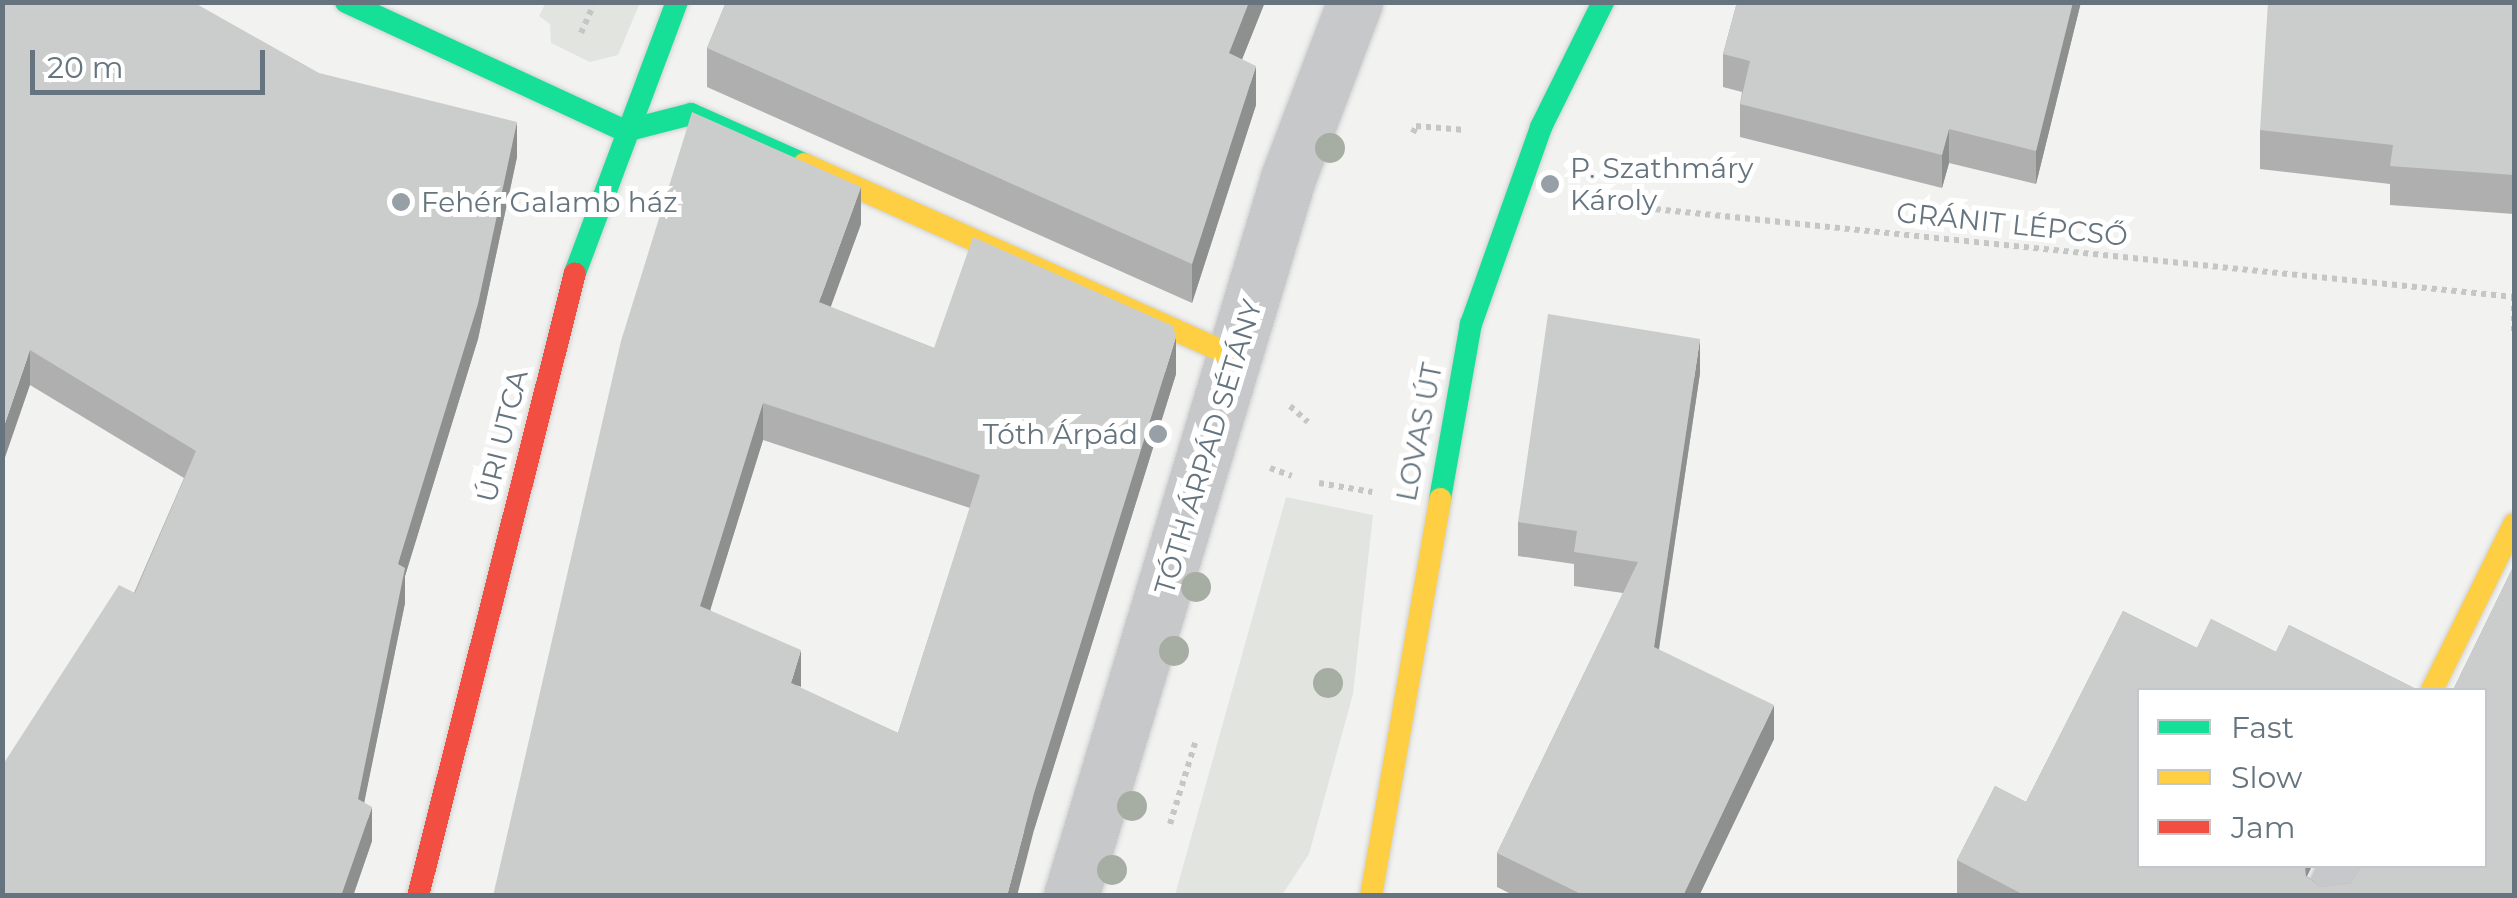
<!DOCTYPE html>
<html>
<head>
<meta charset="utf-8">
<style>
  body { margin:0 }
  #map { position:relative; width:2517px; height:898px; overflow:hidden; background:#f2f2f1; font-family:Montserrat,sans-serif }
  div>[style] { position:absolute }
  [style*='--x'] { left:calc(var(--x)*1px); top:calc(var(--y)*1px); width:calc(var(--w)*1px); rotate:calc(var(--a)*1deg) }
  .green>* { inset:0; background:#e2e5df }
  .path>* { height:6px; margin-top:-3px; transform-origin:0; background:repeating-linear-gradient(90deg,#c5c6c6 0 5px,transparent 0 10px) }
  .roads { filter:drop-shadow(0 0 2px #cfd0d0) drop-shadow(0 0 2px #cfd0d0) }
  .street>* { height:55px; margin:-27.5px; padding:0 27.5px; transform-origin:27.5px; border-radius:27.5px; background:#c7c8c9 }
  .fast>* { height:22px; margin:-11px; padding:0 11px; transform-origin:11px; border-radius:11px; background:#16e098 }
  .slow>* { height:22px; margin:-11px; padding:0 11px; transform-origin:11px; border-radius:11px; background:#ffcf43 }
  .jam>* { height:22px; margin:-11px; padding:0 11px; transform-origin:11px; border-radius:11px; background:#f24e42 }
  .trees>* { width:30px; height:30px; margin:-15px; border-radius:50%; background:#a6aea3 }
  .wall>* { inset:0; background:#afafaf }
  .shaded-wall>* { inset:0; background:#8e8f8f }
  .building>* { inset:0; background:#cbcccc }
  .dots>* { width:28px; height:28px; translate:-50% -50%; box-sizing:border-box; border:5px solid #fff; border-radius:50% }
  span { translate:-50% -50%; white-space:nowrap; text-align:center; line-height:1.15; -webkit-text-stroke:10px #fff; paint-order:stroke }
  .poi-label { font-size:28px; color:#65747e }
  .left { translate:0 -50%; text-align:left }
  .right { translate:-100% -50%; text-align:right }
  .street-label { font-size:28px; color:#65747e }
  .frame { position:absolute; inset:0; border:5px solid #65747e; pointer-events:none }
  .legend { position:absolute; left:2137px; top:688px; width:350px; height:180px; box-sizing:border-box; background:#fff; border:2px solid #c1c7cb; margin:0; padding:12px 18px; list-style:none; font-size:30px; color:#65747e }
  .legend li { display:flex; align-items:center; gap:20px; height:50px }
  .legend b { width:50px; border:2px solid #c1c7cb }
  .scale { position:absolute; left:30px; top:50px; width:235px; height:45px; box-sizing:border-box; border:5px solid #65747e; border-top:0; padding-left:12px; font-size:30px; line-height:35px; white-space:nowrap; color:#65747e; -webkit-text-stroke:8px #fff; paint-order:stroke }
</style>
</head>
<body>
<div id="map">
  <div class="green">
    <i style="clip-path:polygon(546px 2px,640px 2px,640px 3px,618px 55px,590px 62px,551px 43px,550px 24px,539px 16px)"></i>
    <i style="clip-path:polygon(1286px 497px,1373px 515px,1353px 694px,1309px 854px,1282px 895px,1175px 895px)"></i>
  </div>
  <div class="path">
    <i style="--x:581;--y:33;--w:30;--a:-66"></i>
    <i style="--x:1413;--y:133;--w:8;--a:-67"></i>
    <i style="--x:1416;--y:126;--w:49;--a:4.7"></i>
    <i style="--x:1586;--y:202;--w:933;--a:5.85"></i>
    <i style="--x:2514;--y:296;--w:36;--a:90"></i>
    <i style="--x:1290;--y:406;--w:24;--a:42"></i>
    <i style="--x:1270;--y:468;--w:23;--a:20"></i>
    <i style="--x:1319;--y:483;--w:54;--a:9.6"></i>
    <i style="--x:1170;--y:824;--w:88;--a:-72.8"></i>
  </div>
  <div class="roads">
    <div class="street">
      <i style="--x:1071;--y:896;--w:750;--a:-73.18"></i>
      <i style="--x:1288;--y:178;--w:188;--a:-69.2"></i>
      <i style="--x:2332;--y:896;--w:33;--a:-65"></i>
    </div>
    <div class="fast">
      <i style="--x:346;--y:2;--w:307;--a:24.8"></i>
      <i style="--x:625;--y:131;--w:68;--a:-14.4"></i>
      <i style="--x:691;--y:114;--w:124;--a:23.9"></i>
      <i style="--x:575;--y:273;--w:290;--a:-69.4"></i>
      <i style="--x:1440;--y:499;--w:178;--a:-80"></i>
      <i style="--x:1471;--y:324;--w:209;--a:-70.4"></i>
      <i style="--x:1541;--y:127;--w:140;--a:-63.6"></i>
    </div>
    <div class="slow">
      <i style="--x:804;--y:164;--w:473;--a:24.1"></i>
      <i style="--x:2432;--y:690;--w:185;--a:-63.7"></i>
      <i style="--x:1371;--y:896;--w:403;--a:-80.1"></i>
    </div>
    <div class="jam">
      <i style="--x:418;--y:896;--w:642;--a:-75.86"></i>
    </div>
  </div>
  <div class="trees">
    <i style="left:1330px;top:148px"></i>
    <i style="left:1196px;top:587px"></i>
    <i style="left:1174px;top:651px"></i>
    <i style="left:1328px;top:683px"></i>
    <i style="left:1132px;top:806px"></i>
    <i style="left:1112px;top:870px"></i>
  </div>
  <div class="wall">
    <i style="clip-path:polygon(2px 2px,517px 157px,478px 339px,405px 576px,405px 603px,364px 802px,372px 841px,353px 896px,2px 896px,184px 478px,30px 385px)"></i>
    <i style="clip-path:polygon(726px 2px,1265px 2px,1242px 59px,1256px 105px,1192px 303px,707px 87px,707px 48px)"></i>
    <i style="clip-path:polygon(1737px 2px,2081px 2px,2036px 184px,1949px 163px,1942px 188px,1740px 137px,1740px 104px,1742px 92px,1723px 87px,1723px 54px)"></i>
    <i style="clip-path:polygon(2514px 2px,2514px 214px,2390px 205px,2390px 184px,2260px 169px,2260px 130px)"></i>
    <i style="clip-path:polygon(evenodd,861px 224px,830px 307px,934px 348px,1176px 374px,1034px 830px,493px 896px,861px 224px,763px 440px,970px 508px,898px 733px,800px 688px,710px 610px,763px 440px)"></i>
    <i style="clip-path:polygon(1700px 373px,1659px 650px,1774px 739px,1699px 896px,1515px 896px,1497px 887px,1497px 853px,1623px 593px,1574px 586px,1574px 564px,1518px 556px,1518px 522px)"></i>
    <i style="clip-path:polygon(2514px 565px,2514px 896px,1957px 896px,1957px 860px,1995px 786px,2026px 802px,2123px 611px,2197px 648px,2211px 619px,2276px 652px,2289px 625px,2418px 690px,2140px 690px,2140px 866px,2312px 866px,2307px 876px,2320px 887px,2351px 883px,2361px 866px,2484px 866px,2484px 690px,2453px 690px)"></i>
  </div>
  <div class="shaded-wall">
    <i style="clip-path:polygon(1249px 2px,1265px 2px,1229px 92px,1229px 53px)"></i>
    <i style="clip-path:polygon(2073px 2px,2081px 2px,2036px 184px,2036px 151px)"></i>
    <i style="clip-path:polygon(1256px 66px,1256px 105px,1192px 303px,1192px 264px)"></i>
    <i style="clip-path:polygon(517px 122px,517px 157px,478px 339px,405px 576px,405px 603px,358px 833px,358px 799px,398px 564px)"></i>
    <i style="clip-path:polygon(1949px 129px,1949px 163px,1942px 188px,1942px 155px)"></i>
    <i style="clip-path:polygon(861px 187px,861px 224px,819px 339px,819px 302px)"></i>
    <i style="clip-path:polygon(1176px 337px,1176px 374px,1034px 830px,1017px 896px,1007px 896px,1034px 793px)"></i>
    <i style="clip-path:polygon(1700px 339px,1700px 373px,1654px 681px,1654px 647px)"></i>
    <i style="clip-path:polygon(30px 350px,30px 385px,2px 466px,2px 432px)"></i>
    <i style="clip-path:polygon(763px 403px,763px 440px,700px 643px,700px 606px)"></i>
    <i style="clip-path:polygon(801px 650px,801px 687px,791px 683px)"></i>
    <i style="clip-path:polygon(1774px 705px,1774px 739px,1699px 896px,1683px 896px)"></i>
    <i style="clip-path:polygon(372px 807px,372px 841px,353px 896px,341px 896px)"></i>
    <i style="clip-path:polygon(2303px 866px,2312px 866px,2303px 884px)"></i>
  </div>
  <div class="building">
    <i style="clip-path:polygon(2px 2px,193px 2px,319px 73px,517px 122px,478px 304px,398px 564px,405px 568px,358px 799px,372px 807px,341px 896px,2px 896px,2px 766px,119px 585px,135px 593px,196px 451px,30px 350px,2px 432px)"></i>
    <i style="clip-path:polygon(726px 2px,1249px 2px,1229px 53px,1256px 66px,1192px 264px,707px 48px)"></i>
    <i style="clip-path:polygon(1737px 2px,2073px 2px,2036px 151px,1949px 129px,1942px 155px,1740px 104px,1750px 61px,1723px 54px)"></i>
    <i style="clip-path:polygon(2268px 2px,2514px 2px,2514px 175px,2390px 166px,2393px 145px,2260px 130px)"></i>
    <i style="clip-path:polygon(evenodd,692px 112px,861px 187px,819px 302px,934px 348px,973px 237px,1173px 326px,1176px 337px,1034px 793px,1007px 896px,493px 896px,621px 341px,692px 112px,763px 403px,980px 475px,898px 733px,791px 683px,801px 650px,700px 606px,763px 403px)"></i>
    <i style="clip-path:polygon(1548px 314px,1700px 339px,1654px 647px,1774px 705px,1683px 896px,1585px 896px,1497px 853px,1638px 562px,1574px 552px,1577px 531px,1518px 522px)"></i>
    <i style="clip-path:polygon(2514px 565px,2514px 896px,2026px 896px,1957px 860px,1995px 786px,2026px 802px,2123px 611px,2197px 648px,2211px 619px,2276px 652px,2289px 625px,2418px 690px,2140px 690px,2140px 866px,2305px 866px,2306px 876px,2320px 887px,2351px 883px,2361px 866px,2484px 866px,2484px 690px,2453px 690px)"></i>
  </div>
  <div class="dots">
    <i style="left:1550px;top:184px;background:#96a0a6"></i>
    <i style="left:401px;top:202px;background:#96a0a6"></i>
    <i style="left:1158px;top:434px;background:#96a0a6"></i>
  </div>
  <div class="poi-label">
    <span class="left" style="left:1570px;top:184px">P. Szathmáry<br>Károly</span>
    <span class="left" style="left:421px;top:202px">Fehér Galamb ház</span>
    <span class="right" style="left:1138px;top:434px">Tóth Árpád</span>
  </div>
  <div class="street-label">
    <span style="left:2012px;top:224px;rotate:6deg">GRÁNIT LÉPCSŐ</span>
    <span style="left:1419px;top:432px;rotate:-79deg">LOVAS ÚT</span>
    <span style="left:502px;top:436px;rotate:-76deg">ÚRI UTCA</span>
    <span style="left:1208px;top:447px;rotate:-73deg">TÓTH ÁRPÁD SÉTÁNY</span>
  </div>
  <div class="frame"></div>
  <ul class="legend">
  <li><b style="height:12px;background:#16e098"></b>Fast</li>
  <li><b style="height:12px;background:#ffcf43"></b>Slow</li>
  <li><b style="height:12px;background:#f24e42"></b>Jam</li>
  </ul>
  <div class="scale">20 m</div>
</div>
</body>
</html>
